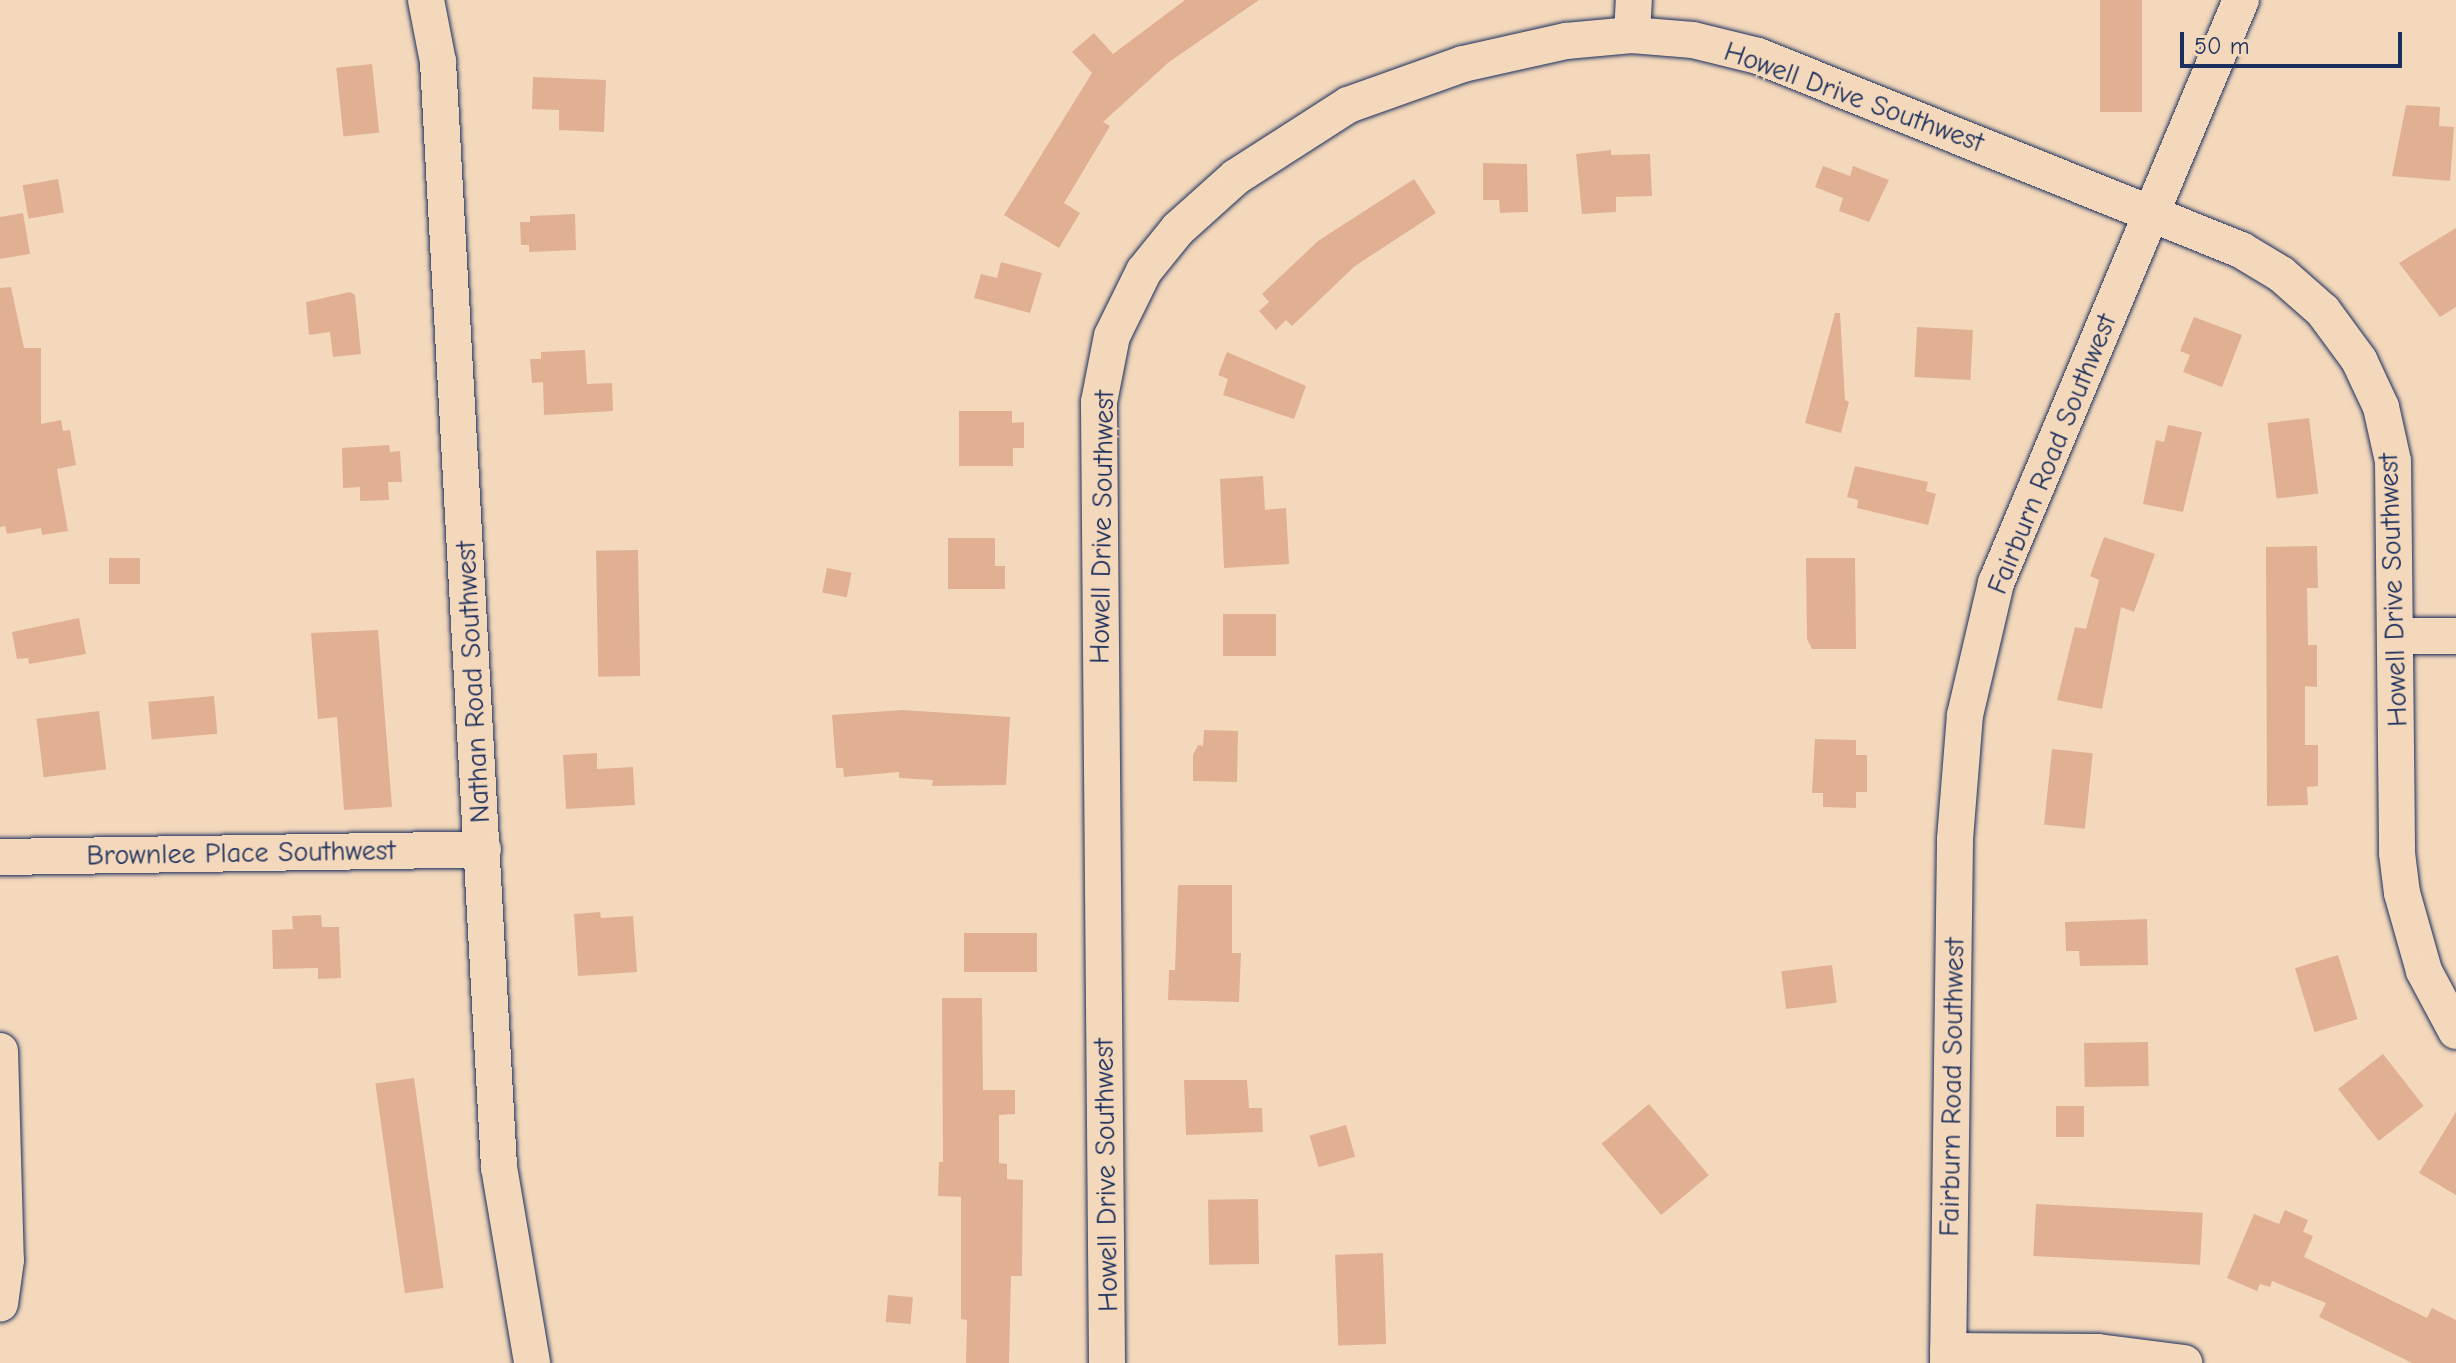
<!DOCTYPE html>
<html>
<head>
<meta charset="utf-8">
<style>
  body { margin:0 }
  #map { position:relative; width:2456px; height:1363px; overflow:hidden; background:#f4d8bb; font-family:"Comic Neue",sans-serif }
  div>[style] { position:absolute }
  [style*='--x'] { left:calc(var(--x)*1px); top:calc(var(--y)*1px); width:calc(var(--w)*1px); rotate:calc(var(--a)*1deg) }
  .building>* { inset:0; background:#e1b093; transform-origin:0 0 }
  .roads { filter:drop-shadow(0 0 2px #1b2f5e) drop-shadow(0 0 2px #1b2f5e) }
  .minor>* { height:36px; margin:-18px; padding:0 18px; transform-origin:18px; border-radius:18px; background:#f4d8bb }
  span { translate:-50% -50%; white-space:nowrap; text-align:center; line-height:1.15; -webkit-text-stroke:6px #f4d8bb; paint-order:stroke }
  .street-label { font-size:28px; color:#1b2f5e }
  .scale { position:absolute; left:2180px; top:32px; width:222px; height:36px; box-sizing:border-box; border:4px solid #1b2f5e; border-top:0; padding-left:10px; font-size:24px; line-height:28px; white-space:nowrap; color:#1b2f5e; -webkit-text-stroke:6px #f4d8bb; paint-order:stroke }
</style>
</head>
<body>
<div id="map">
  <div class="building">
    <i style="clip-path:polygon(1185px 0,1259px 0,1169px 62px,1103px 122px,1110px 126px,1064px 203px,1080px 213px,1059px 248px,1004px 215px,1092px 73px,1072px 52px,1094px 33px,1113px 54px)"></i>
    <i style="left:2100px;top:0;width:42px;height:112px"></i>
    <i style="left:372px;top:64px;width:69px;height:36px;rotate:84deg"></i>
    <i style="clip-path:polygon(533px 77px,606px 80px,604px 132px,559px 130px,559px 110px,532px 109px)"></i>
    <i style="clip-path:polygon(2406px 105px,2440px 107px,2439px 126px,2454px 127px,2450px 181px,2392px 176px)"></i>
    <i style="clip-path:polygon(1611px 150px,1611px 155px,1650px 154px,1652px 196px,1616px 197px,1616px 212px,1582px 214px,1576px 154px)"></i>
    <i style="clip-path:polygon(1483px 163px,1527px 164px,1528px 212px,1500px 213px,1499px 200px,1483px 200px)"></i>
    <i style="clip-path:polygon(1823px 166px,1850px 176px,1853px 166px,1889px 180px,1869px 222px,1839px 211px,1843px 198px,1815px 187px)"></i>
    <i style="left:58px;top:179px;width:34px;height:36px;rotate:80deg"></i>
    <i style="clip-path:polygon(1414px 179px,1436px 213px,1355px 266px,1292px 326px,1286px 320px,1276px 330px,1259px 311px,1269px 302px,1262px 294px,1318px 241px)"></i>
    <i style="clip-path:polygon(23px 213px,30px 254px,0 259px,0 217px)"></i>
    <i style="clip-path:polygon(575px 214px,576px 250px,529px 252px,529px 245px,521px 245px,520px 222px,530px 222px,530px 216px)"></i>
    <i style="clip-path:polygon(2456px 228px,2456px 307px,2440px 317px,2399px 263px)"></i>
    <i style="clip-path:polygon(1001px 262px,1042px 273px,1030px 313px,974px 298px,981px 274px,997px 278px)"></i>
    <i style="clip-path:polygon(11px 287px,24px 348px,41px 348px,41px 424px,61px 420px,63px 431px,70px 430px,76px 465px,57px 469px,68px 531px,42px 535px,41px 528px,7px 534px,5px 526px,0 527px,0 288px)"></i>
    <i style="clip-path:polygon(350px 292px,355px 295px,361px 354px,333px 357px,330px 332px,309px 335px,306px 302px)"></i>
    <i style="clip-path:polygon(1835px 313px,1840px 313px,1845px 400px,1849px 402px,1841px 433px,1805px 423px)"></i>
    <i style="clip-path:polygon(2194px 317px,2242px 335px,2222px 387px,2183px 372px,2190px 355px,2180px 351px)"></i>
    <i style="left:1973px;top:330px;width:50px;height:56px;rotate:93deg"></i>
    <i style="clip-path:polygon(585px 350px,587px 384px,612px 383px,613px 411px,544px 415px,543px 382px,532px 383px,530px 359px,541px 359px,541px 352px)"></i>
    <i style="clip-path:polygon(1227px 352px,1306px 386px,1294px 419px,1223px 395px,1228px 379px,1218px 375px)"></i>
    <i style="clip-path:polygon(959px 411px,1012px 411px,1012px 423px,1024px 422px,1024px 448px,1013px 448px,1013px 466px,959px 466px)"></i>
    <i style="left:2309px;top:418px;width:76px;height:42px;rotate:83deg"></i>
    <i style="clip-path:polygon(2168px 425px,2202px 432px,2183px 512px,2143px 504px,2156px 440px,2164px 442px)"></i>
    <i style="clip-path:polygon(389px 445px,390px 452px,400px 451px,402px 482px,388px 482px,389px 500px,360px 501px,360px 487px,343px 488px,342px 448px)"></i>
    <i style="clip-path:polygon(1855px 466px,1928px 482px,1926px 491px,1936px 494px,1928px 525px,1857px 508px,1858px 500px,1847px 497px)"></i>
    <i style="clip-path:polygon(1263px 476px,1265px 510px,1286px 508px,1289px 564px,1224px 568px,1220px 479px)"></i>
    <i style="clip-path:polygon(2104px 537px,2155px 554px,2134px 612px,2121px 607px,2102px 709px,2057px 700px,2075px 627px,2086px 629px,2099px 580px,2090px 576px)"></i>
    <i style="clip-path:polygon(948px 538px,995px 538px,995px 566px,1005px 566px,1005px 589px,948px 589px)"></i>
    <i style="clip-path:polygon(2317px 546px,2318px 588px,2307px 588px,2308px 645px,2317px 645px,2317px 687px,2305px 686px,2305px 745px,2318px 745px,2318px 786px,2307px 787px,2308px 805px,2267px 806px,2266px 547px)"></i>
    <i style="left:638px;top:550px;width:126px;height:42px;rotate:89deg"></i>
    <i style="left:109px;top:558px;width:31px;height:26px"></i>
    <i style="clip-path:polygon(1806px 558px,1855px 558px,1856px 649px,1812px 649px,1807px 639px)"></i>
    <i style="left:827px;top:568px;width:25px;height:25px;rotate:11deg"></i>
    <i style="left:1223px;top:614px;width:53px;height:42px"></i>
    <i style="clip-path:polygon(79px 618px,86px 654px,29px 664px,28px 658px,17px 659px,12px 632px)"></i>
    <i style="clip-path:polygon(378px 630px,392px 807px,344px 810px,337px 717px,318px 719px,311px 633px)"></i>
    <i style="left:214px;top:696px;width:38px;height:66px;rotate:85deg"></i>
    <i style="clip-path:polygon(902px 710px,1010px 717px,1006px 785px,932px 786px,933px 780px,899px 778px,899px 772px,844px 777px,843px 768px,836px 768px,832px 715px)"></i>
    <i style="left:99px;top:711px;width:59px;height:63px;rotate:83deg"></i>
    <i style="clip-path:polygon(1204px 730px,1238px 731px,1237px 782px,1193px 781px,1193px 755px,1198px 745px,1203px 746px)"></i>
    <i style="clip-path:polygon(1815px 739px,1856px 740px,1856px 755px,1867px 755px,1867px 792px,1856px 792px,1856px 808px,1823px 807px,1823px 793px,1812px 793px)"></i>
    <i style="left:2052px;top:749px;width:41px;height:76px;rotate:6deg"></i>
    <i style="clip-path:polygon(597px 753px,597px 769px,633px 767px,635px 805px,566px 809px,563px 755px)"></i>
    <i style="clip-path:polygon(1178px 885px,1232px 885px,1232px 953px,1241px 953px,1239px 1002px,1168px 1000px,1169px 970px,1175px 970px)"></i>
    <i style="clip-path:polygon(600px 912px,601px 918px,633px 916px,637px 972px,578px 976px,574px 914px)"></i>
    <i style="clip-path:polygon(321px 915px,322px 927px,339px 927px,341px 978px,318px 979px,318px 968px,273px 969px,272px 930px,293px 929px,292px 916px)"></i>
    <i style="clip-path:polygon(2147px 919px,2148px 965px,2080px 966px,2079px 951px,2066px 951px,2065px 922px)"></i>
    <i style="left:1037px;top:933px;width:39px;height:73px;rotate:90deg"></i>
    <i style="left:2338px;top:955px;width:67px;height:45px;rotate:73deg"></i>
    <i style="left:1832px;top:965px;width:38px;height:51px;rotate:83deg"></i>
    <i style="clip-path:polygon(942px 998px,982px 998px,983px 1090px,1015px 1090px,1015px 1114px,999px 1115px,999px 1163px,1007px 1164px,1007px 1179px,1023px 1180px,1022px 1276px,1011px 1276px,1009px 1363px,966px 1363px,967px 1320px,961px 1319px,961px 1197px,938px 1196px,939px 1162px,943px 1162px)"></i>
    <i style="left:2148px;top:1042px;width:44px;height:64px;rotate:89deg"></i>
    <i style="left:2383px;top:1054px;width:66px;height:57px;rotate:52deg"></i>
    <i style="left:414px;top:1078px;width:212px;height:39px;rotate:82deg"></i>
    <i style="clip-path:polygon(1184px 1080px,1247px 1080px,1249px 1108px,1262px 1108px,1263px 1132px,1186px 1135px)"></i>
    <i style="left:1649px;top:1104px;width:93px;height:62px;rotate:50deg"></i>
    <i style="left:2056px;top:1106px;width:28px;height:31px"></i>
    <i style="clip-path:polygon(2456px 1112px,2456px 1195px,2419px 1173px)"></i>
    <i style="left:1346px;top:1125px;width:33px;height:38px;rotate:74deg"></i>
    <i style="left:1258px;top:1199px;width:65px;height:50px;rotate:89deg"></i>
    <i style="left:2036px;top:1204px;width:167px;height:52px;rotate:3deg"></i>
    <i style="clip-path:polygon(2285px 1210px,2308px 1220px,2303px 1232px,2313px 1236px,2304px 1257px,2427px 1318px,2432px 1308px,2456px 1320px,2456px 1363px,2412px 1363px,2319px 1317px,2326px 1303px,2272px 1281px,2270px 1287px,2260px 1284px,2257px 1291px,2227px 1278px,2254px 1214px,2279px 1224px)"></i>
    <i style="left:1383px;top:1253px;width:91px;height:48px;rotate:88deg"></i>
    <i style="left:888px;top:1295px;width:25px;height:27px;rotate:5deg"></i>
  </div>
  <div class="roads">
    <div class="minor">
      <i style="--x:426;--y:0;--w:63;--a:79"></i>
      <i style="--x:438;--y:62;--w:1107;--a:86.84"></i>
      <i style="--x:499;--y:1167;--w:199;--a:80.4"></i>
      <i style="--x:1632;--y:35;--w:35;--a:-87"></i>
      <i style="--x:2396;--y:636;--w:60;--a:0"></i>
      <i style="--x:0;--y:857;--w:483;--a:-0.9"></i>
      <i style="--x:0;--y:1051;--w:209;--a:88.4"></i>
      <i style="--x:6;--y:1260;--w:44;--a:97.8"></i>
      <i style="--x:1948;--y:1351;--w:150;--a:0.4"></i>
      <i style="--x:2098;--y:1352;--w:87;--a:7.3"></i>
      <i style="--x:1107;--y:1363;--w:961;--a:-90.48"></i>
      <i style="--x:1099;--y:402;--w:67;--a:-78.9"></i>
      <i style="--x:1112;--y:336;--w:72;--a:-63.8"></i>
      <i style="--x:1144;--y:271;--w:54;--a:-51"></i>
      <i style="--x:1178;--y:229;--w:78;--a:-41.9"></i>
      <i style="--x:1236;--y:177;--w:133;--a:-32.7"></i>
      <i style="--x:1348;--y:105;--w:122;--a:-19.6"></i>
      <i style="--x:1463;--y:64;--w:106;--a:-12.6"></i>
      <i style="--x:1566;--y:41;--w:66;--a:-5.2"></i>
      <i style="--x:1632;--y:35;--w:61;--a:4.7"></i>
      <i style="--x:1693;--y:40;--w:67;--a:13.8"></i>
      <i style="--x:1758;--y:56;--w:521;--a:21.88"></i>
      <i style="--x:2241;--y:250;--w:47;--a:31"></i>
      <i style="--x:2281;--y:274;--w:56;--a:41.4"></i>
      <i style="--x:2323;--y:311;--w:61;--a:53.7"></i>
      <i style="--x:2359;--y:360;--w:52;--a:64.9"></i>
      <i style="--x:2381;--y:407;--w:55;--a:77.5"></i>
      <i style="--x:2393;--y:461;--w:392;--a:89.4"></i>
      <i style="--x:2397;--y:853;--w:40;--a:82.9"></i>
      <i style="--x:2402;--y:893;--w:81;--a:74.2"></i>
      <i style="--x:2424;--y:971;--w:68;--a:61.9"></i>
      <i style="--x:1948;--y:1363;--w:524;--a:-89.23"></i>
      <i style="--x:1955;--y:839;--w:124;--a:-85.4"></i>
      <i style="--x:1965;--y:715;--w:136;--a:-76.8"></i>
      <i style="--x:1996;--y:583;--w:632;--a:-67.21"></i>
    </div>
  </div>
  <div class="street-label">
    <span style="left:1854px;top:97px;rotate:20deg">Howell Drive Southwest</span>
    <span style="left:2052px;top:454px;rotate:-68deg">Fairburn Road Southwest</span>
    <span style="left:1102px;top:527px;rotate:-89deg">Howell Drive Southwest</span>
    <span style="left:2393px;top:590px;rotate:-92deg">Howell Drive Southwest</span>
    <span style="left:473px;top:682px;rotate:-93deg">Nathan Road Southwest</span>
    <span style="left:241px;top:853px;rotate:-1deg">Brownlee Place Southwest</span>
    <span style="left:1952px;top:1087px;rotate:-89deg">Fairburn Road Southwest</span>
    <span style="left:1106px;top:1175px;rotate:-91deg">Howell Drive Southwest</span>
  </div>
  <div class="scale">50 m</div>
</div>
</body>
</html>
